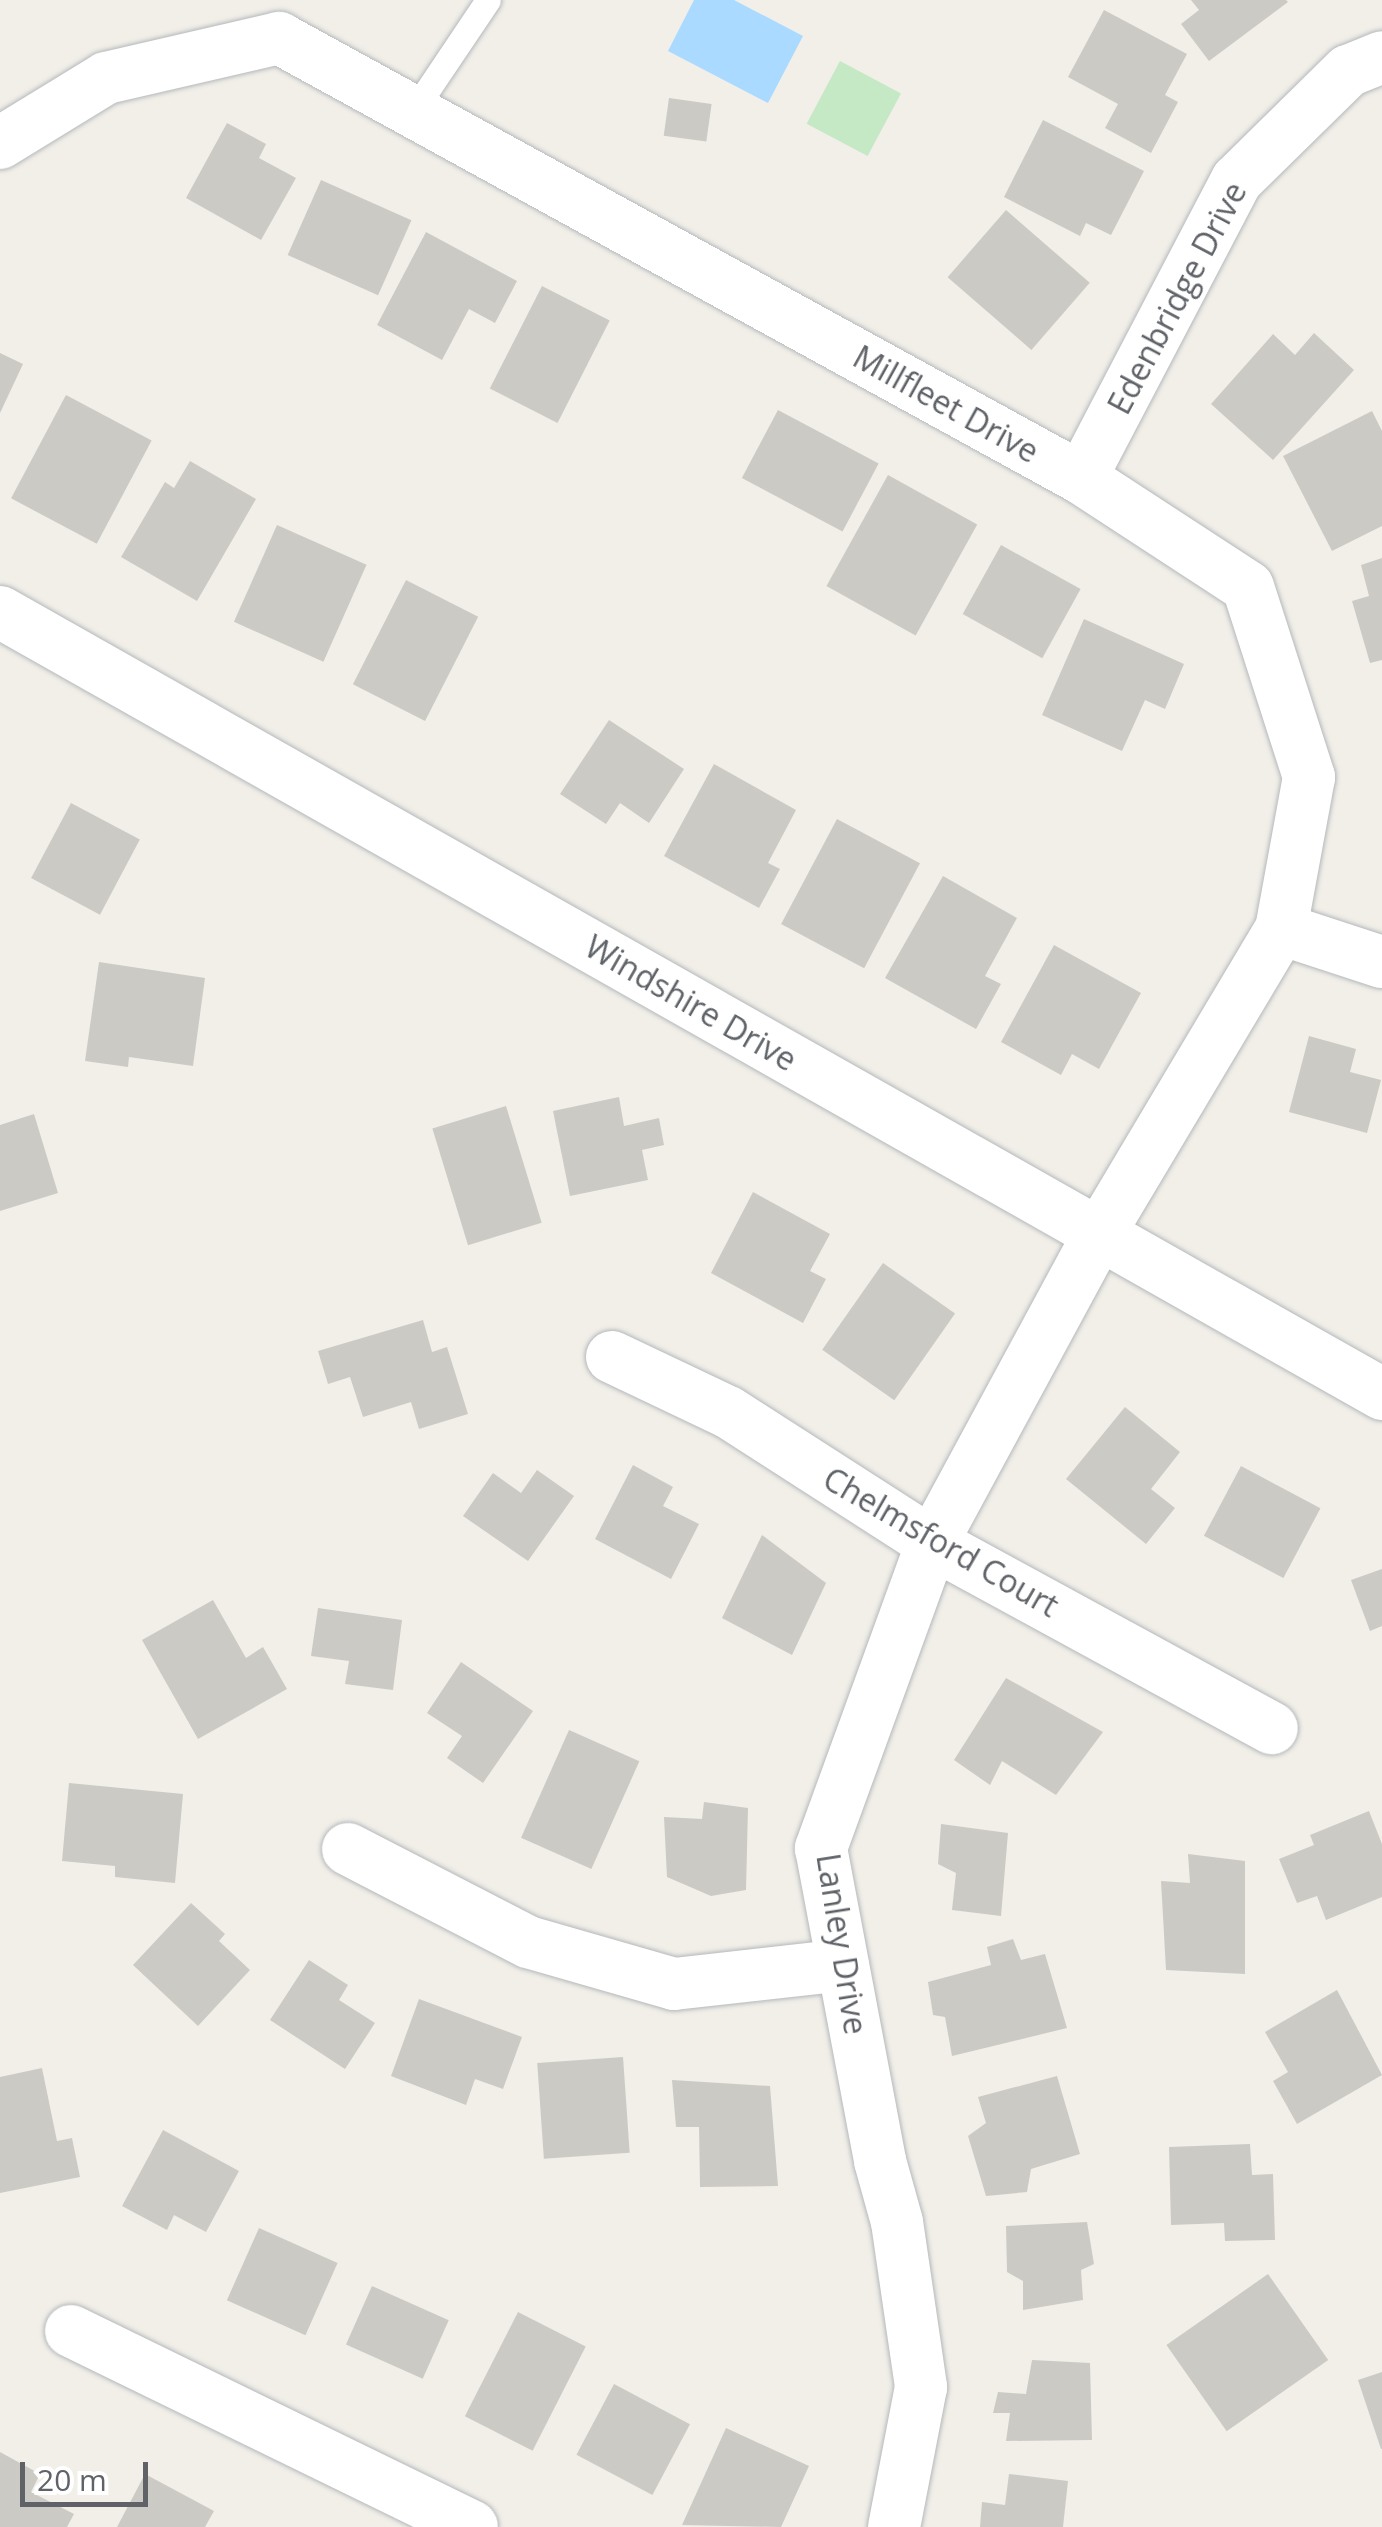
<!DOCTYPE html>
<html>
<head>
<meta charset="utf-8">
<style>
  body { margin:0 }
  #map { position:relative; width:1382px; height:2527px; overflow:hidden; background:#f1efe8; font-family:"Open Sans",sans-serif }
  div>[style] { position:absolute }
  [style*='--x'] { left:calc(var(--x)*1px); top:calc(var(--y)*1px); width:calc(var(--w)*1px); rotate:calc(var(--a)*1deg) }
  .green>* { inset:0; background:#c5e8c5; transform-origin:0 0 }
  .water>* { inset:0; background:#aadaff }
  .building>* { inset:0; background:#cccac5; transform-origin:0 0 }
  .roads { filter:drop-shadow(0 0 2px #b5b8bc) drop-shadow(0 0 2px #b5b8bc) }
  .lane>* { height:25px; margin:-12.5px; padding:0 12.5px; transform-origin:12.5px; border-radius:12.5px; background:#fff }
  .street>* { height:52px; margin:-26px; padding:0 26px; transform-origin:26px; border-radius:26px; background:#fff }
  span { translate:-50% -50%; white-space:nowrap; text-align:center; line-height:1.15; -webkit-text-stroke:8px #fff; paint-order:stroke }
  .street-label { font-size:32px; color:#5f6368 }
  .scale { position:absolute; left:20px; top:2462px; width:128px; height:45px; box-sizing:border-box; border:5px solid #5f6368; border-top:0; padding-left:12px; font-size:30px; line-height:35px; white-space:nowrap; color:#5f6368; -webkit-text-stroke:8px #fff; paint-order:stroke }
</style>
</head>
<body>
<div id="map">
  <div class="green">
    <i style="left:840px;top:61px;width:69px;height:71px;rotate:28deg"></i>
  </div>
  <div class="water">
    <i style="clip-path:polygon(694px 0,734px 0,803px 36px,768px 103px,668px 51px)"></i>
  </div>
  <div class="building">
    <i style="clip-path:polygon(1191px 0,1286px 0,1288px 2px,1209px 61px,1181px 24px,1199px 10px)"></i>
    <i style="clip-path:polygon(1104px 10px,1187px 54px,1165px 95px,1178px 102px,1151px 153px,1105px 128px,1118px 104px,1068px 77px)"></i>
    <i style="left:669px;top:98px;width:43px;height:38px;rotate:8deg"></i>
    <i style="clip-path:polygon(1043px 120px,1144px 171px,1111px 235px,1086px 223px,1080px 236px,1004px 197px)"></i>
    <i style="clip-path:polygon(227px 123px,266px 144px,259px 158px,296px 178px,261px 240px,186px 198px)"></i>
    <i style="left:321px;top:180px;width:99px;height:82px;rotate:24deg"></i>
    <i style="left:1006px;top:210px;width:111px;height:89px;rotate:41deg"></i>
    <i style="clip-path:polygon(426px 232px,517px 281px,495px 323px,469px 309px,442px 360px,377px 325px)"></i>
    <i style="left:542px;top:286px;width:76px;height:115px;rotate:27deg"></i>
    <i style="clip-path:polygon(1314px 333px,1354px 370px,1273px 460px,1211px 404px,1273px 334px,1295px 355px)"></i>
    <i style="clip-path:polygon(0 353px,23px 364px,0 413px)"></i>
    <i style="left:66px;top:395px;width:97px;height:117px;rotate:28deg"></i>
    <i style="left:778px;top:410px;width:114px;height:77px;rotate:28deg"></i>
    <i style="clip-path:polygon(1372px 411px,1382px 431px,1382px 526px,1332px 551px,1283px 456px)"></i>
    <i style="clip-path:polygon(190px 461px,256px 499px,197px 601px,121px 557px,165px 482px,174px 488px)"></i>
    <i style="left:888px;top:475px;width:102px;height:127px;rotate:29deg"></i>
    <i style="left:277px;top:525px;width:98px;height:106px;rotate:24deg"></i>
    <i style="left:1001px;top:545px;width:91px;height:79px;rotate:29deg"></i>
    <i style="clip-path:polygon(1382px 558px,1382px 660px,1370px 663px,1352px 601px,1369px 596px,1361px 565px)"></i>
    <i style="left:406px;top:580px;width:81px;height:117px;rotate:27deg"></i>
    <i style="clip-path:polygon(1084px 619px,1184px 664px,1165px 709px,1145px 700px,1122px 751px,1042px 715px)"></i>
    <i style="clip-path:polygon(609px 720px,684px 769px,649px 823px,620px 803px,606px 824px,560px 794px)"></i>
    <i style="clip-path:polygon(714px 764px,796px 810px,768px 863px,780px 869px,759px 908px,664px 856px)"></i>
    <i style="left:71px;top:803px;width:78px;height:85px;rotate:28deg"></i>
    <i style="left:837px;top:819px;width:94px;height:119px;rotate:28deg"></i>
    <i style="clip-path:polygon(943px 876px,1017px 918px,985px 976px,1001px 984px,976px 1029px,885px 978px)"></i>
    <i style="clip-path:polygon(1054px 945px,1141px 993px,1099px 1069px,1072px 1054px,1061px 1075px,1001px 1042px)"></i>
    <i style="clip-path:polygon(99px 962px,205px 978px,193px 1066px,129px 1057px,128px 1067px,85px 1061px)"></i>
    <i style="clip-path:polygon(1309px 1036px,1356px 1049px,1350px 1072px,1381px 1080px,1367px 1133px,1289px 1112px)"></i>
    <i style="clip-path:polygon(619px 1097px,624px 1126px,659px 1118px,664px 1145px,642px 1150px,648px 1180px,570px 1196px,553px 1111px)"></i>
    <i style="left:506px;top:1106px;width:122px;height:77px;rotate:73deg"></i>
    <i style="clip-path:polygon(34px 1114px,58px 1193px,0 1211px,0 1125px)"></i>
    <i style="clip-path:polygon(753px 1192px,830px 1234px,810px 1271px,826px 1279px,803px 1323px,711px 1273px)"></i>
    <i style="left:883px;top:1263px;width:88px;height:106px;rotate:35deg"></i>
    <i style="clip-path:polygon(423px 1320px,432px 1352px,447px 1347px,468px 1414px,419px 1429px,411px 1402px,363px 1417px,350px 1377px,328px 1384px,318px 1351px)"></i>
    <i style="clip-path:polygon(1125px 1407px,1180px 1452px,1151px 1489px,1175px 1508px,1146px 1544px,1066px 1479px)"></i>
    <i style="clip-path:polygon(633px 1465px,673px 1487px,663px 1506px,699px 1524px,671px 1579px,595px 1539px)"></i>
    <i style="left:1241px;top:1466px;width:90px;height:79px;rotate:28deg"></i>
    <i style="clip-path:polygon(537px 1470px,574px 1496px,528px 1561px,463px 1516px,493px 1473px,521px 1493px)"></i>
    <i style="clip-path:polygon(762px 1535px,826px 1583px,792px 1655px,722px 1618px)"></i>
    <i style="clip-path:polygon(1382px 1569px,1382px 1626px,1370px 1631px,1351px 1580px)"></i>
    <i style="clip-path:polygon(213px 1600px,246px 1658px,263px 1647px,287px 1689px,198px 1739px,142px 1640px)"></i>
    <i style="clip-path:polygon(318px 1608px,402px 1620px,393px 1690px,345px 1684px,349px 1661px,311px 1656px)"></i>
    <i style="clip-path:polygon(461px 1662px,533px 1711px,483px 1783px,447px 1758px,462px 1736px,427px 1713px)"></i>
    <i style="clip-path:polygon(1006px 1678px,1103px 1732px,1056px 1795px,1002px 1761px,990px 1785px,954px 1760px)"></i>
    <i style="left:569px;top:1730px;width:77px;height:118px;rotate:24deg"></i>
    <i style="clip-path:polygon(69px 1783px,183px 1794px,175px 1883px,115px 1877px,115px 1866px,62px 1861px)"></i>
    <i style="clip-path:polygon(704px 1802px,748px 1808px,746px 1890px,711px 1896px,667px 1877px,664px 1817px,702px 1819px)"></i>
    <i style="clip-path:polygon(1369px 1811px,1382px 1844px,1382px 1897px,1326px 1920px,1317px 1896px,1297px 1903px,1279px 1859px,1314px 1845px,1310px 1835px)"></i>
    <i style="clip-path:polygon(941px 1824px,1008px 1833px,1001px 1916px,952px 1910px,956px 1873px,938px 1864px)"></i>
    <i style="clip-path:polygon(1188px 1854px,1245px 1861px,1245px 1974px,1166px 1970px,1161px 1881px,1190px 1883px)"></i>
    <i style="clip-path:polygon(191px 1903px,225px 1934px,219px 1941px,250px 1970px,198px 2026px,133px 1965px)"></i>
    <i style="clip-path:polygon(1013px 1939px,1021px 1960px,1045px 1954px,1067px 2028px,952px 2056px,945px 2017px,933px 2015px,928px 1982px,991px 1965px,987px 1947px)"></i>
    <i style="clip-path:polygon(309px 1960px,348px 1985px,339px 2000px,375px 2023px,345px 2069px,270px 2020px)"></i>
    <i style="clip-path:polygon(1337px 1990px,1382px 2075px,1297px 2124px,1273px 2081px,1288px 2072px,1265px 2032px)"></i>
    <i style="clip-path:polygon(419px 1999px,522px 2037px,503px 2089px,475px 2079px,466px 2105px,391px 2076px)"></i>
    <i style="left:623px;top:2057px;width:96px;height:86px;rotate:86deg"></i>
    <i style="clip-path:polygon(42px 2068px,57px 2141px,72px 2138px,80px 2177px,0 2193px,0 2077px)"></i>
    <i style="clip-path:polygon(1057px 2076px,1080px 2154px,1031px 2169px,1027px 2192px,986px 2196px,968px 2136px,986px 2123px,978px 2097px)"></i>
    <i style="clip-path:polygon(672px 2080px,770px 2086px,778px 2186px,700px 2187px,699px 2127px,676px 2127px)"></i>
    <i style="clip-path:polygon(163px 2130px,239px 2171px,206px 2232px,174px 2215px,167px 2230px,122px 2206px)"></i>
    <i style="clip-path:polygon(1250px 2144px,1252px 2175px,1273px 2174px,1275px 2240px,1225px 2241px,1224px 2223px,1171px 2225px,1169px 2147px)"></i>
    <i style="clip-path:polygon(1087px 2222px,1094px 2264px,1081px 2270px,1083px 2300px,1023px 2310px,1023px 2281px,1007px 2272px,1006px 2226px)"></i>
    <i style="left:259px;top:2228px;width:86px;height:79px;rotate:24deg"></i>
    <i style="left:1268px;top:2274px;width:105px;height:124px;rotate:55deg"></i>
    <i style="left:372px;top:2286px;width:84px;height:64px;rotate:24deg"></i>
    <i style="left:518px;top:2312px;width:76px;height:117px;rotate:27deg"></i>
    <i style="clip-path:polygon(1032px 2360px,1090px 2363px,1092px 2440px,1006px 2441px,1010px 2413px,993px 2413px,998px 2392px,1026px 2394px)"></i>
    <i style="clip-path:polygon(1382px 2372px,1382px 2449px,1381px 2449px,1358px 2380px)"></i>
    <i style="left:614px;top:2384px;width:86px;height:80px;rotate:28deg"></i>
    <i style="clip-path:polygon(726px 2428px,809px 2466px,781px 2527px,682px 2525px)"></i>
    <i style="clip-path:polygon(0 2452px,40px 2474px,31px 2492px,74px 2514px,67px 2527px,0 2527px)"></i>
    <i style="clip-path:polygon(145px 2474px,214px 2511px,205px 2527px,117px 2527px)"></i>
    <i style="clip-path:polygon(1009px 2474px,1068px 2481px,1063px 2527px,980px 2527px,982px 2502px,1005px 2505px)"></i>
  </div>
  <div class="roads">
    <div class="lane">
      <i style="--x:412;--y:113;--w:136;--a:-56.1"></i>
    </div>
    <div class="street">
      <i style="--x:0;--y:143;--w:124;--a:-31.5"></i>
      <i style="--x:106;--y:78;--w:178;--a:-13"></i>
      <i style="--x:279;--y:38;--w:915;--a:28.75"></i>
      <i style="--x:1081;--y:478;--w:199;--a:33.1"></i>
      <i style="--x:1248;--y:587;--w:200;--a:72.2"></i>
      <i style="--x:1309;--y:777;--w:155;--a:100.4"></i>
      <i style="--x:1281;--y:929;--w:355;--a:120.8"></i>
      <i style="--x:1099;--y:1234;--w:351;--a:118.4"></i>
      <i style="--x:932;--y:1543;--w:325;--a:110"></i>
      <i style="--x:821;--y:1848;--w:319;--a:79.3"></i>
      <i style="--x:880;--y:2161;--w:63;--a:74.4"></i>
      <i style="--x:897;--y:2222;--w:167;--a:81.7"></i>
      <i style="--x:921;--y:2387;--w:143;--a:100.9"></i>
      <i style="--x:1081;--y:478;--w:336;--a:-62.4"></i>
      <i style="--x:1237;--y:180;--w:156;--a:-44.5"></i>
      <i style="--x:1348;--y:71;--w:37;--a:-22"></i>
      <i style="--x:0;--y:612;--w:1588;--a:29.5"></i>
      <i style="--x:1281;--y:929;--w:106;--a:18.1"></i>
      <i style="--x:612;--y:1357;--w:128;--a:25.4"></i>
      <i style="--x:728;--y:1412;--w:242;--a:32.7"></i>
      <i style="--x:932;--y:1543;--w:387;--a:28.6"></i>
      <i style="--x:348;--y:1849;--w:203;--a:27.3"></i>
      <i style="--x:528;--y:1942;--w:152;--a:16"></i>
      <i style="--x:674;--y:1984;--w:170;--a:-6.4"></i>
      <i style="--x:71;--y:2331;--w:446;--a:26"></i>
    </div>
  </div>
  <div class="street-label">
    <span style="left:1177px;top:298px;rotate:-62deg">Edenbridge Drive</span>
    <span style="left:946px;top:404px;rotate:29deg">Millfleet Drive</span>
    <span style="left:691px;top:1003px;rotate:30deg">Windshire Drive</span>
    <span style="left:941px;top:1542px;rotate:30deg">Chelmsford Court</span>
    <span style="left:842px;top:1944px;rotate:81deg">Lanley Drive</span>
  </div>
  <div class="scale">20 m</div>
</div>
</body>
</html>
